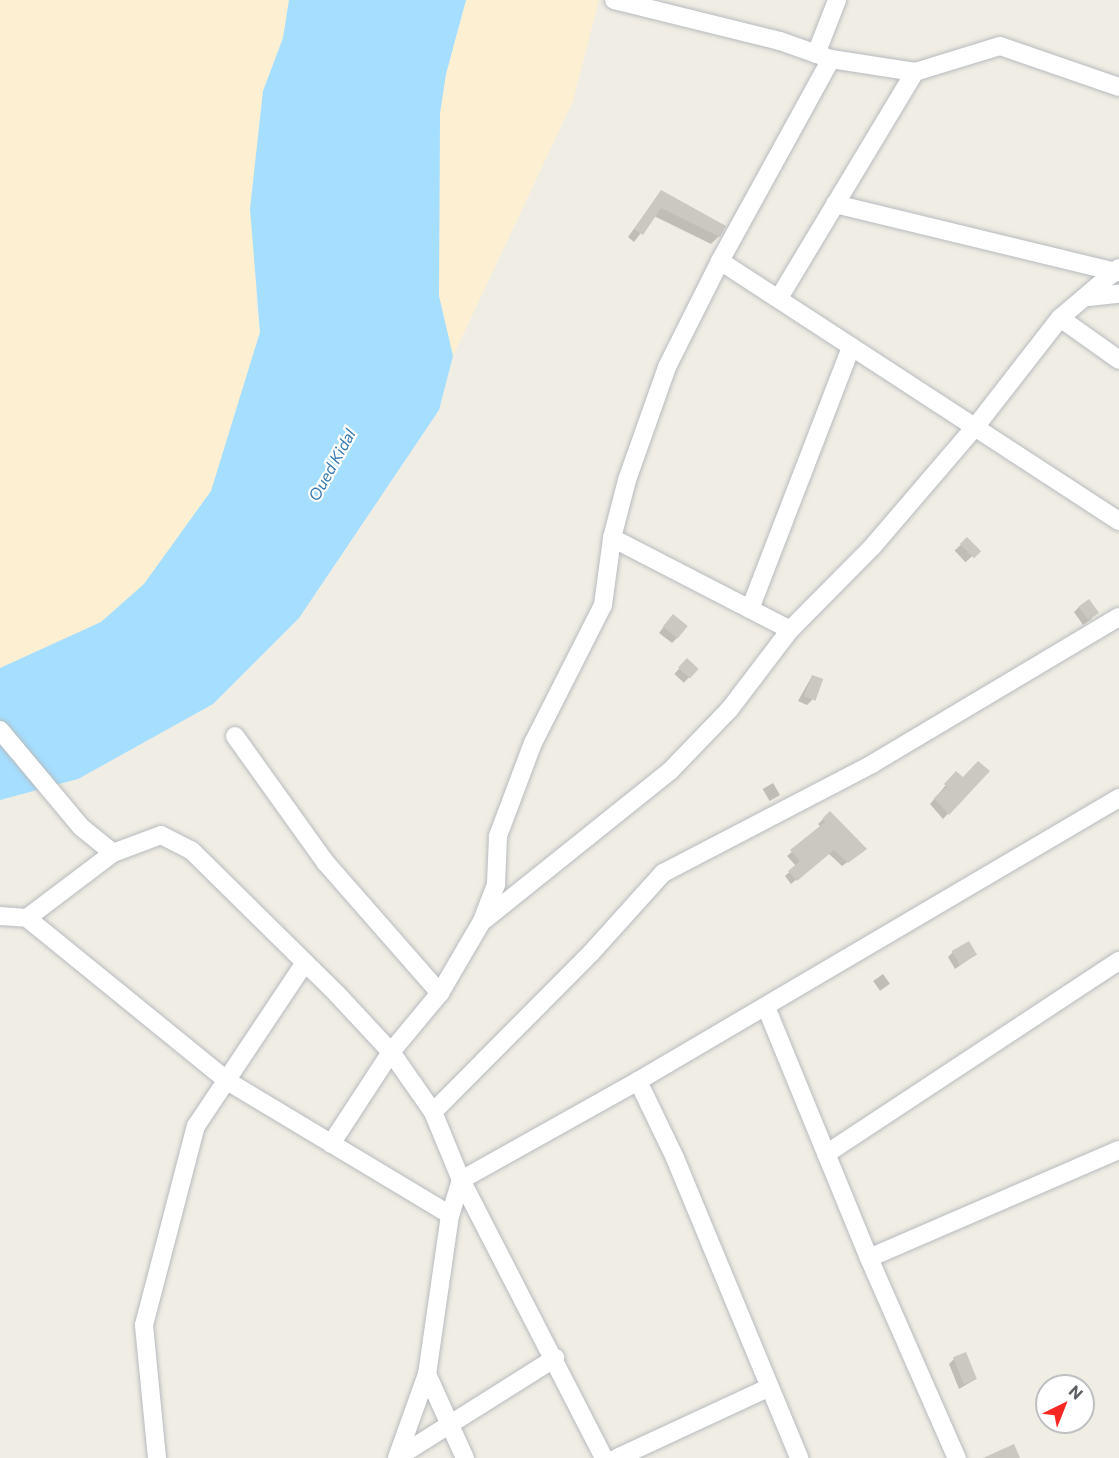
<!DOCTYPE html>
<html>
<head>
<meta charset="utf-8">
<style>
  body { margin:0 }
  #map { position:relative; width:1119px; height:1458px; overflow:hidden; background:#f0ede4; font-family:Commissioner,sans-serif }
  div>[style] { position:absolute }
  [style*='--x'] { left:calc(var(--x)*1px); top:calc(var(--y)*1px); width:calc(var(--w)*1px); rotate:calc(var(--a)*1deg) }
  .sand>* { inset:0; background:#fdf0d2 }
  .water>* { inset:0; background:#a5deff }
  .shadow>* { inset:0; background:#0003; transform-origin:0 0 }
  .building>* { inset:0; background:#cbc7c1; transform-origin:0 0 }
  .roads { filter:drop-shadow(0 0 2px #b7bbbf) drop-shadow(0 0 2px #b7bbbf) }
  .minor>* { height:18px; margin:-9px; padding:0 9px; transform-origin:9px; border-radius:9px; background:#fff }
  span { translate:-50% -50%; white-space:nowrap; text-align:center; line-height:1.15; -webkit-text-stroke:4.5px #fff; paint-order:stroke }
  .water-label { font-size:16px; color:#367ab1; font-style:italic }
  .north { position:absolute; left:1035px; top:1374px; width:60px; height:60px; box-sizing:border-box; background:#fff; border:2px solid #bec0c2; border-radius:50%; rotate:43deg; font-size:16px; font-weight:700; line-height:24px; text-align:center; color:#5c6166 }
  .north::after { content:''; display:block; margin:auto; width:21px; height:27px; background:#f72723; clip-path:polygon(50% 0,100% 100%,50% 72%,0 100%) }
</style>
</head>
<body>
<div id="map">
  <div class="sand">
    <i style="clip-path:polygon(0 0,289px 0,283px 38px,263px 91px,256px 303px,260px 332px,211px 491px,144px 584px,101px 622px,0 668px)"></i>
    <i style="clip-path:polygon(466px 0,599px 0,573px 101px,453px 356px,439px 296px,440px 113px,446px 74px)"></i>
  </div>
  <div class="water">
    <i style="clip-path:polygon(289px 0,466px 0,446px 74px,440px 113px,439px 296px,453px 356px,439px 410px,299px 618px,213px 704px,78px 779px,0 800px,0 668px,101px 622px,144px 584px,211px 491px,260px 332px,250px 209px,263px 91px,283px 38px)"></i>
  </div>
  <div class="shadow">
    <i style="clip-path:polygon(661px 192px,719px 236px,711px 244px,654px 216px,634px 242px,628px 237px)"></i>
    <i style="left:967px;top:539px;width:16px;height:17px;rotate:47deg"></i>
    <i style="clip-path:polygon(1079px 607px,1092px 619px,1083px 625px,1074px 612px)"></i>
    <i style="clip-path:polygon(668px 621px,677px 638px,672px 643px,659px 633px)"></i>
    <i style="left:687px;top:660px;width:13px;height:19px;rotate:42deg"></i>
    <i style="clip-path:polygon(812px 676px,812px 700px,807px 705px,798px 701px)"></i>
    <i style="clip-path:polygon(988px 771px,943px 819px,930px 804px,956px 773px,963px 779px)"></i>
    <i style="left:773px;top:783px;width:14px;height:12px;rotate:60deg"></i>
    <i style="clip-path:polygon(830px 813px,865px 849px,842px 866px,828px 853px,791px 884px,785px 876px,796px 866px,787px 856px,821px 827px,818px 824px)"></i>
    <i style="clip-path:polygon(953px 952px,975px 955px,955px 969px,948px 957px)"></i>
    <i style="left:883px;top:974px;width:12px;height:12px;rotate:55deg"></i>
    <i style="clip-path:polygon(954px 1359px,976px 1379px,959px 1389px,949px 1364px)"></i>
  </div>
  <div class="building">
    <i style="clip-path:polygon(661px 190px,726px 226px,720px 237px,661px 208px,643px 235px,634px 229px)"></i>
    <i style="left:967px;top:537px;width:20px;height:10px;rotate:45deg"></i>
    <i style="left:1089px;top:599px;width:17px;height:13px;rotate:54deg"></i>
    <i style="left:673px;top:614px;width:19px;height:16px;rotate:39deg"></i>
    <i style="left:687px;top:658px;width:16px;height:13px;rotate:43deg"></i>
    <i style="left:812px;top:675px;width:12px;height:23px;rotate:20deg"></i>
    <i style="clip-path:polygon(978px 761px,990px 771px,949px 815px,934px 798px,947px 787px,944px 784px,956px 771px,963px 777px)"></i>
    <i style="clip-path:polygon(830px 811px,867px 849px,848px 863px,834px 850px,797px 881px,788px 871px,800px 861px,790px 850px,825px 822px,822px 819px)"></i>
    <i style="left:969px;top:941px;width:16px;height:20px;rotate:60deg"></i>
    <i style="left:966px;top:1352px;width:29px;height:14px;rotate:68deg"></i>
    <i style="clip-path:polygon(1014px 1444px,1020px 1458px,983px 1458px)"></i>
  </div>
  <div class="roads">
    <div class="minor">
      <i style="--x:614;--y:0;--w:171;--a:13.9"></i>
      <i style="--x:780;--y:41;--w:54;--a:19.4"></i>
      <i style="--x:831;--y:59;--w:85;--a:8.8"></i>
      <i style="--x:915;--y:72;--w:89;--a:-17"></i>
      <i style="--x:1000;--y:46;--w:126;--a:19"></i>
      <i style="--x:816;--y:54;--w:58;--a:-68.7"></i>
      <i style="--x:835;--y:204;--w:290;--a:13.6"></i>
      <i style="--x:720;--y:261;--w:476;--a:33.1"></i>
      <i style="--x:1088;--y:297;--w:31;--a:-6"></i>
      <i style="--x:779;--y:298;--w:264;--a:-59"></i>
      <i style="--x:1060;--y:318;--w:72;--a:35.4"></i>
      <i style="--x:612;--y:538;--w:200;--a:27.3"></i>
      <i style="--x:750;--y:609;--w:281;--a:-68.9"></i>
      <i style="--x:0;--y:730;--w:126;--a:50.1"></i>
      <i style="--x:81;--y:827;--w:41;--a:39.1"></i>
      <i style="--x:235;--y:736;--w:156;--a:54.4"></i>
      <i style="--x:326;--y:863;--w:173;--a:48.8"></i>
      <i style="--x:0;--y:916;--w:27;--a:4"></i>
      <i style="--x:27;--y:918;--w:260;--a:39.1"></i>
      <i style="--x:229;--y:1082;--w:258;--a:31"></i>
      <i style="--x:27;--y:918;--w:108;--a:-37.1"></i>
      <i style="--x:113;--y:853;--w:51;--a:-20.6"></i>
      <i style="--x:161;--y:835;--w:34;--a:27"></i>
      <i style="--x:191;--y:850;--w:205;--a:44.6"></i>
      <i style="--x:337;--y:994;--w:79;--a:47"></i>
      <i style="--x:391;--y:1052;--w:73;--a:55"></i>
      <i style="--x:433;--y:1112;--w:74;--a:67.6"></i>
      <i style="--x:461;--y:1180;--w:37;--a:107"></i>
      <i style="--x:450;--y:1215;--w:161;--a:98.2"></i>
      <i style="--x:427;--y:1374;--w:89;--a:109.7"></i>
      <i style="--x:484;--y:920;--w:238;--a:-38.7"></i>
      <i style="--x:670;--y:771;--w:85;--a:-46"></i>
      <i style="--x:729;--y:710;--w:101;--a:-52.7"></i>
      <i style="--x:790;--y:630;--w:118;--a:-45.3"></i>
      <i style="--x:873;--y:546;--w:158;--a:-49.4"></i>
      <i style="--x:976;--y:426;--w:137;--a:-52.1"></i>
      <i style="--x:1060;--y:318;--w:77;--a:-40.3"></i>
      <i style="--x:766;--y:1007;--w:271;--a:67.7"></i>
      <i style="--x:869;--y:1258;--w:219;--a:66.3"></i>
      <i style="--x:638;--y:1081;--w:85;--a:64.3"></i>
      <i style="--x:675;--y:1158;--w:325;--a:67.5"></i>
      <i style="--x:433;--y:1112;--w:224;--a:-45.2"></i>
      <i style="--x:591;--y:953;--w:108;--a:-48"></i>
      <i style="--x:663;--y:873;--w:236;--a:-27.5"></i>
      <i style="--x:872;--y:764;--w:287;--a:-30.8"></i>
      <i style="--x:331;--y:1144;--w:110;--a:-56.9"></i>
      <i style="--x:391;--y:1052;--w:77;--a:-50.3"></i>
      <i style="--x:440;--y:993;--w:83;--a:-59.7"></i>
      <i style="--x:482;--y:921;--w:40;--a:-69"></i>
      <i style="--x:496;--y:884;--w:48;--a:-87.6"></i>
      <i style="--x:498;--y:836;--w:99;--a:-69.4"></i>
      <i style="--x:533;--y:743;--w:155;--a:-63.1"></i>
      <i style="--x:603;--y:605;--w:68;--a:-82.3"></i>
      <i style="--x:612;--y:538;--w:60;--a:-75.5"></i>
      <i style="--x:627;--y:480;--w:120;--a:-70.5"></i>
      <i style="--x:667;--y:367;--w:119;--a:-63.4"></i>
      <i style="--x:720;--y:261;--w:230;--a:-61.2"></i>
      <i style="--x:826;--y:1154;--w:351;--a:-33.4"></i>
      <i style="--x:869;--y:1258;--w:272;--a:-23.4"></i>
      <i style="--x:427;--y:1374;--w:92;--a:65.7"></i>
      <i style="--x:398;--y:1457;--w:186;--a:-32.2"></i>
      <i style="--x:157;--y:1458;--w:134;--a:-95.6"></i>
      <i style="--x:144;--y:1325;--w:206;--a:-75.4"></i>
      <i style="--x:196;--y:1126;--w:195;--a:-56.3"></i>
      <i style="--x:604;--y:1458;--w:313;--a:-117.2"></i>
      <i style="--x:461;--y:1180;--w:203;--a:-29.2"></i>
      <i style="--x:638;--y:1081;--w:558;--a:-30.47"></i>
      <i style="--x:617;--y:1458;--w:166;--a:-24.9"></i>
    </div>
  </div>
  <div class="water-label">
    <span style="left:332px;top:465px;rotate:-61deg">Oued Kidal</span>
  </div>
  <div class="north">N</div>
</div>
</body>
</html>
